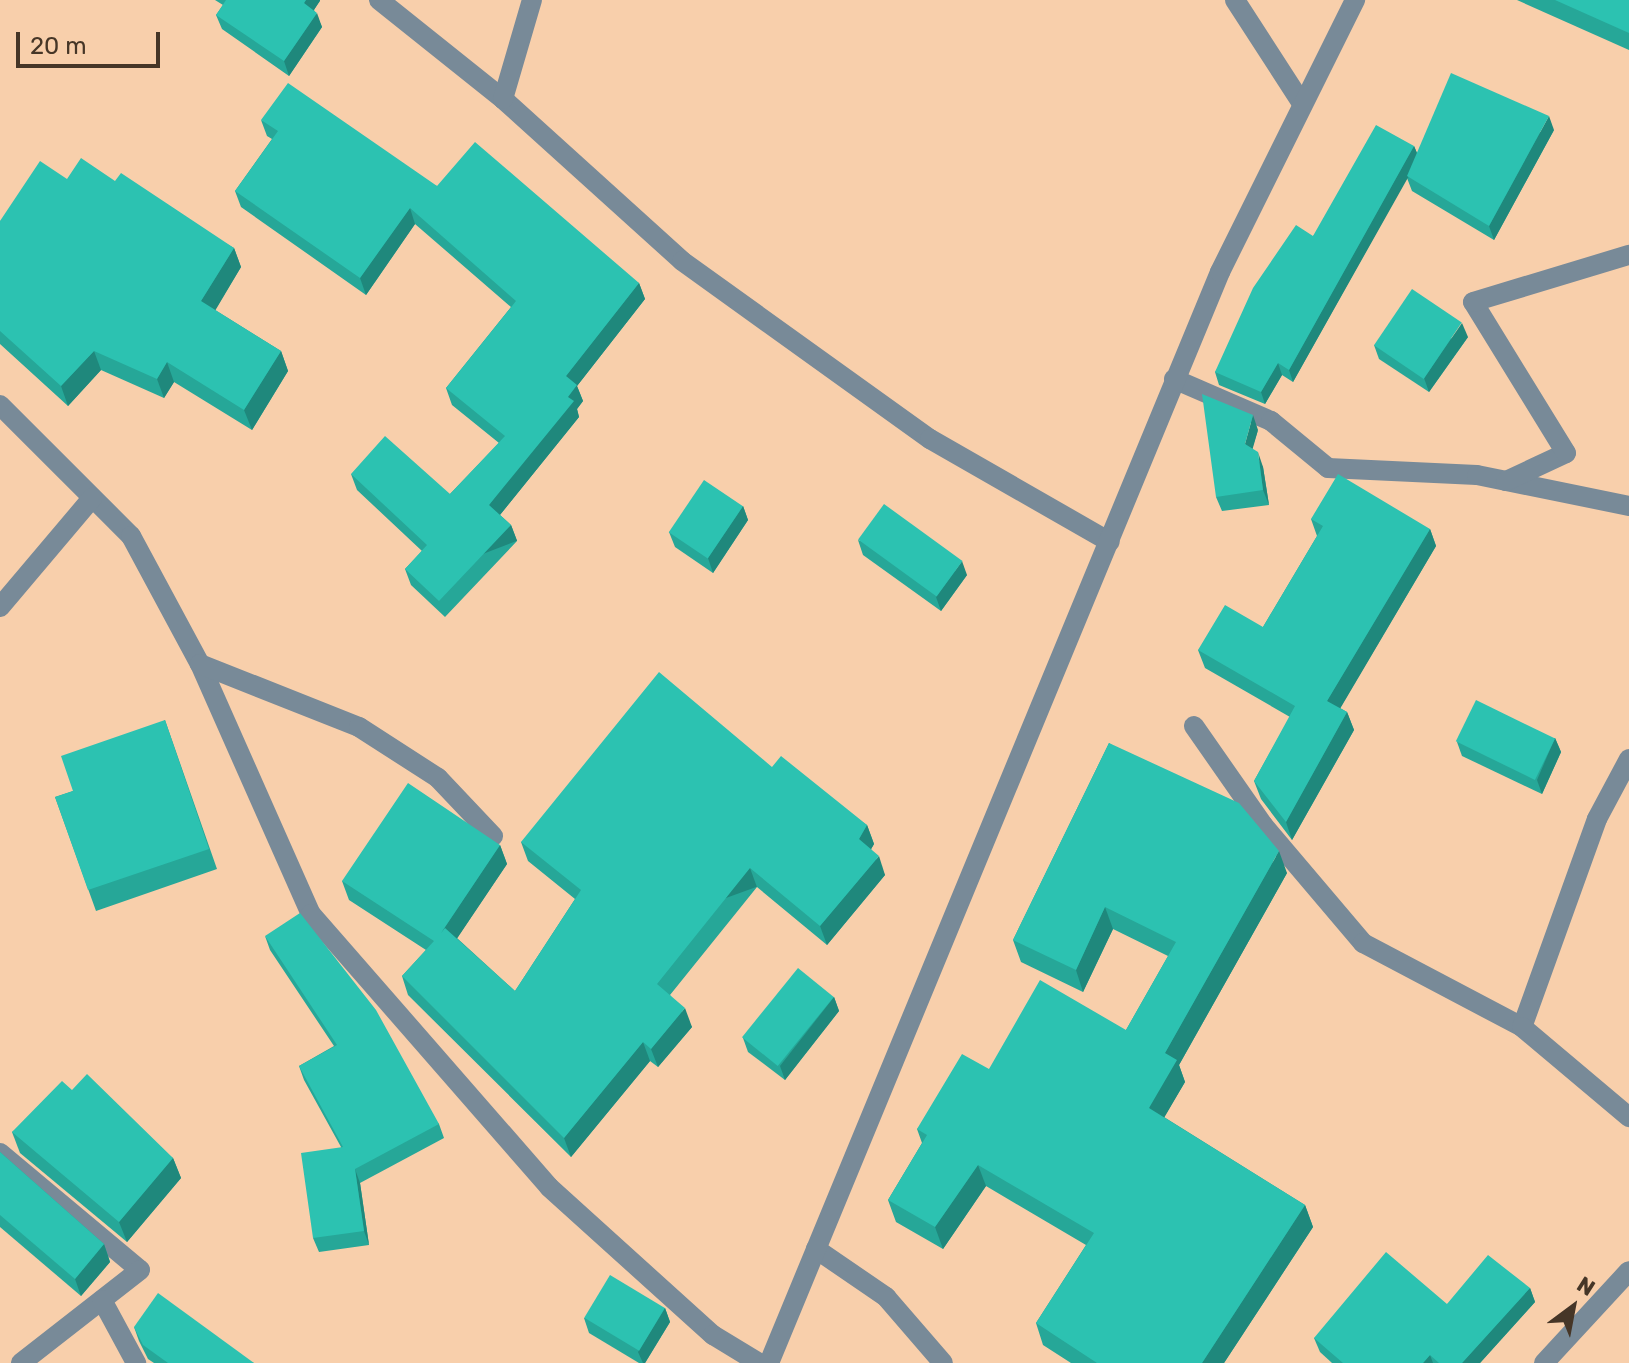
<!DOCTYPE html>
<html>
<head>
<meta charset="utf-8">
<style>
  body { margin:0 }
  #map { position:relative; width:1629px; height:1363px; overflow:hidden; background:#f8cfab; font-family:Rubik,sans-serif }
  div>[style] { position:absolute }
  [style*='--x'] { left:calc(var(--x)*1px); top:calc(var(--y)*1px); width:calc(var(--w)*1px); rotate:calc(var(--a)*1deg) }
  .minor>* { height:20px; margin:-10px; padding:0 10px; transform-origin:10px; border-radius:10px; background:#788a98 }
  .wall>* { inset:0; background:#26a798 }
  .shaded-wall>* { inset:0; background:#1f887c; transform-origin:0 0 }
  .building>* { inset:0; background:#2cc2b1; transform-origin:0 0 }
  span { translate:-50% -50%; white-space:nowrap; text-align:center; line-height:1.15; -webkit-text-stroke:8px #f8cfab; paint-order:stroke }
  .north { position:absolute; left:1533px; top:1267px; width:80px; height:80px; -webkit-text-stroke:6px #f8cfab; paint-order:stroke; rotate:32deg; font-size:22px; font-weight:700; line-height:32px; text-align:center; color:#463627 }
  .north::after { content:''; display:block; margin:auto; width:28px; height:36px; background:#463627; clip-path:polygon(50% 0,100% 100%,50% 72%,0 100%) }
  .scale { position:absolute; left:16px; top:32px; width:144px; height:36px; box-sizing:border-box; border:4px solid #463627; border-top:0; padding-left:10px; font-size:24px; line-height:28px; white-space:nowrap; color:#463627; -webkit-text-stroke:6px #f8cfab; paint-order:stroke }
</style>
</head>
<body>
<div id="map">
  <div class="minor">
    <i style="--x:379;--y:0;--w:159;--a:38.6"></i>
    <i style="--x:503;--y:99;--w:241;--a:42.1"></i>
    <i style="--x:682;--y:261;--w:305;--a:35.7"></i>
    <i style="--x:930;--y:439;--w:207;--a:29.8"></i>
    <i style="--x:1235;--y:0;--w:121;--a:57.1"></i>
    <i style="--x:503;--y:99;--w:103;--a:-73.7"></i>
    <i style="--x:1174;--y:379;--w:106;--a:23.4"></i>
    <i style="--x:1271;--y:421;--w:74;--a:39.5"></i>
    <i style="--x:1328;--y:468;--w:149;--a:2.7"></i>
    <i style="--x:1477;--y:475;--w:155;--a:11.5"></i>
    <i style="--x:0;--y:405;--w:185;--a:45"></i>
    <i style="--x:131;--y:536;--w:145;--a:61.7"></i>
    <i style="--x:200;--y:664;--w:274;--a:66.1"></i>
    <i style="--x:311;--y:914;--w:362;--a:48.9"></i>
    <i style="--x:549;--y:1187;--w:221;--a:42.1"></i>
    <i style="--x:713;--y:1335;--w:54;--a:31.3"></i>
    <i style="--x:1506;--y:481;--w:66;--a:-25"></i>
    <i style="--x:1566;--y:453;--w:177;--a:-121.6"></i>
    <i style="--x:1473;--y:302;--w:163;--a:-16.8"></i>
    <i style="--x:0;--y:607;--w:143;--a:-49.8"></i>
    <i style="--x:200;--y:664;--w:171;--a:21.6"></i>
    <i style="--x:359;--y:727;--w:94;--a:32.8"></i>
    <i style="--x:438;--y:778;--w:80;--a:46.5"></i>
    <i style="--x:1194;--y:726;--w:121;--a:55.1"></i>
    <i style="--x:1263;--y:825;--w:155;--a:49.7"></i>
    <i style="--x:1363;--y:943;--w:180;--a:27.8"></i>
    <i style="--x:1629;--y:759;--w:68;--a:118.1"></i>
    <i style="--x:1597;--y:819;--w:221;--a:109.8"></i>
    <i style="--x:1522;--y:1027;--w:140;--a:40.1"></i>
    <i style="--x:0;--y:1153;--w:182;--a:39.9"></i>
    <i style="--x:140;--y:1270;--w:151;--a:142"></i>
    <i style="--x:816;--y:1249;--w:85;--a:34.4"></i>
    <i style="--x:886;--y:1297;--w:87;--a:49.2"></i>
    <i style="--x:102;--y:1300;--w:72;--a:61.6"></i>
    <i style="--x:769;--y:1363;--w:1181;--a:-67.54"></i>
    <i style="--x:1220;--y:272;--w:304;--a:-63.6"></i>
    <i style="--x:1544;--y:1363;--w:125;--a:-47.3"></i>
  </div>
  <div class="wall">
    <i style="clip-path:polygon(215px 0,320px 0,314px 10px,322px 27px,289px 76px,222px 29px,216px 15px,223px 5px)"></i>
    <i style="clip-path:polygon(1517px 0,1629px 0,1629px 50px)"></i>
    <i style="clip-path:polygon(261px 120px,437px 186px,639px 283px,645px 299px,577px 386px,583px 401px,577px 409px,579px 417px,500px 515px,511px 525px,517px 541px,445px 617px,411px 585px,405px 569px,422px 551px,357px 490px,351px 474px,450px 494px,499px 443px,452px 405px,446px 388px,511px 307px,415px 224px,366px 295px,241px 207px,235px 191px,272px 139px,267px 136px)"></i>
    <i style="clip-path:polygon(1554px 130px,1494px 240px,1412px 191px,1407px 178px,1293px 382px,1282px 375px,1265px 404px,1219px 385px,1215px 372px,1313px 236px,1414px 146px,1417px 153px)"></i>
    <i style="clip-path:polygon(115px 181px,234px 248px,241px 267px,215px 310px,281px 351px,288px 371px,252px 430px,174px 382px,164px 398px,101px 370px,68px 406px,0 344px,0 221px)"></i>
    <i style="clip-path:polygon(1468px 337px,1429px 392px,1379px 359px,1374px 345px)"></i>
    <i style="clip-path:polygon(1258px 430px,1252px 449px,1263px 467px,1269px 505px,1222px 511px,1216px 497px)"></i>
    <i style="clip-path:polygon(743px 506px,748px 520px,713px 573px,675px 547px,669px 532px)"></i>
    <i style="clip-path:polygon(1311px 519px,1430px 529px,1436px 546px,1340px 708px,1347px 712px,1354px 730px,1292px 840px,1261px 799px,1254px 781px,1290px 717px,1205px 668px,1198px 650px,1263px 627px,1317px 536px)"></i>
    <i style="clip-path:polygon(858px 540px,967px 575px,941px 611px,863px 555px)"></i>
    <i style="clip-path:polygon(165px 720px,217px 869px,96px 911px,55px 797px,73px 791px)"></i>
    <i style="clip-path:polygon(1555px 738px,1561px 752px,1542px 794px,1462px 756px,1457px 742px)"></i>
    <i style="clip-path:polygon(1109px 743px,1287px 873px,1179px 1065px,1185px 1082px,1164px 1117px,1305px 1205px,1313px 1227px,1224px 1363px,1071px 1363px,1043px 1345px,1036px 1323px,1086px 1245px,986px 1186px,943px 1249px,896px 1222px,888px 1200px,922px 1143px,917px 1129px,989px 1069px,1126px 1030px,1168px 956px,1113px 929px,1083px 992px,1021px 962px,1013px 940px)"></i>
    <i style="clip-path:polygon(772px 767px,867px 825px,874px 844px,871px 849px,885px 875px,827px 945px,757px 887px,670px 995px,692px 1027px,658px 1067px,650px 1061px,571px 1157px,408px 995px,402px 976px,426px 950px,349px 900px,342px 881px,500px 845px,507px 864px,457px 938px,515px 991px,575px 899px,528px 861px,521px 842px)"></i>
    <i style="clip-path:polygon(265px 936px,439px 1124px,444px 1138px,360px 1183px,369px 1245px,319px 1252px,313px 1238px,341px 1147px,304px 1080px,299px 1066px,334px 1046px,270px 950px)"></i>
    <i style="clip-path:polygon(834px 997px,839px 1011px,785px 1080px,748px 1052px,743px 1038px)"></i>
    <i style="clip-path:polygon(72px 1090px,173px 1158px,181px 1178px,127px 1242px,20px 1153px,12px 1132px)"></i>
    <i style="clip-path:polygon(0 1152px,104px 1244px,110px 1262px,81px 1296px,0 1227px)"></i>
    <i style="clip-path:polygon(1530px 1288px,1535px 1302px,1480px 1363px,1332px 1363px,1320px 1352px,1314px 1338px,1447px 1304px)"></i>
    <i style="clip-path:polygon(665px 1308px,670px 1322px,645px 1363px,639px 1363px,589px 1333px,584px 1318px)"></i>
    <i style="clip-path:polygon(134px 1327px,254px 1363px,154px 1363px,148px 1359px,139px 1341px)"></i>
  </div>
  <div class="shaded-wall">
    <i style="clip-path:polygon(306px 0,320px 0,320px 1px,309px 17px,304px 3px)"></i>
    <i style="clip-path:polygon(317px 13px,322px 27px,289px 76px,284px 61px)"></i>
    <i style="clip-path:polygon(1549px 116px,1554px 130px,1494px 240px,1489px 226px)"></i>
    <i style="clip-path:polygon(1414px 146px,1419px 158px,1293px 382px,1289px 370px)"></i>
    <i style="clip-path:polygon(410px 208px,415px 224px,366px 295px,360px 278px)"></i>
    <i style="clip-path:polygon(234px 248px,241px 267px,209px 321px,201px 301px)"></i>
    <i style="clip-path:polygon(639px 283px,645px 299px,577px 386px,583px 401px,577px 409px,579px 417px,495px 521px,489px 505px,568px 397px,566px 376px)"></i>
    <i style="clip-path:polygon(1462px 323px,1468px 337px,1429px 392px,1424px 378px)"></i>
    <i style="clip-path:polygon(94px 351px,101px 370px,68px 406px,61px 386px)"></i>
    <i style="clip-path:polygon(281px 351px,288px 371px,252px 430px,244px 410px)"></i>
    <i style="clip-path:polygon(167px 362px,174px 382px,164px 398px,157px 379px)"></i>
    <i style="clip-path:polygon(1278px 363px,1282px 375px,1265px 404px,1261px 392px)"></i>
    <i style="clip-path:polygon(1253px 415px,1258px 430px,1250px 458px,1245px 444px)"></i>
    <i style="clip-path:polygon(1258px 452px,1263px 467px,1269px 505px,1263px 490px)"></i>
    <i style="clip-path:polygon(743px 506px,748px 520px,713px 573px,708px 558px)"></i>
    <i style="left:511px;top:525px;width:17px;height:105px;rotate:69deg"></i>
    <i style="clip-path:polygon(1430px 529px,1436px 546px,1334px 719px,1327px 701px)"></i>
    <i style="clip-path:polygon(962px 561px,967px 575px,941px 611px,936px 597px)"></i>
    <i style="clip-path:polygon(1347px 712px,1354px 730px,1292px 840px,1286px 822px)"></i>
    <i style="clip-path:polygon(1555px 738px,1561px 752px,1542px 794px,1537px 780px)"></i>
    <i style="clip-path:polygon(867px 825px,874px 844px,866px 858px,859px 839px)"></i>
    <i style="clip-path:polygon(500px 845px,507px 864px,448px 952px,441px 933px)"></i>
    <i style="clip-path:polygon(1279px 851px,1287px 873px,1179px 1065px,1185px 1082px,1157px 1130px,1149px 1108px,1165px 1053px)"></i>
    <i style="clip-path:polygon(879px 856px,885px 875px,827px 945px,820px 926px)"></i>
    <i style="left:750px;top:868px;width:20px;height:149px;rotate:70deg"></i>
    <i style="clip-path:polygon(1105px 907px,1113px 929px,1083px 992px,1076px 970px)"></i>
    <i style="clip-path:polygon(834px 997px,839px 1011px,785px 1080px,780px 1066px)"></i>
    <i style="clip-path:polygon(685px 1008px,692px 1027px,658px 1067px,651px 1049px)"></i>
    <i style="clip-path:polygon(643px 1042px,650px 1061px,571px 1157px,564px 1138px)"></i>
    <i style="clip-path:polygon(173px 1158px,181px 1178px,127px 1242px,119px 1222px)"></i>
    <i style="clip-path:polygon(978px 1165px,986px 1186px,943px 1249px,935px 1227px)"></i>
    <i style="clip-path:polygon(355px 1169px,360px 1183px,369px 1245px,364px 1231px)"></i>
    <i style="clip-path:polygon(1305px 1205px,1313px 1227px,1224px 1363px,1202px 1363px)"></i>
    <i style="clip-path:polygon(104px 1244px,110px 1262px,81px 1296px,75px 1279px)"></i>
    <i style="clip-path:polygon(1530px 1288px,1535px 1302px,1480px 1363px,1462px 1363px)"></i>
    <i style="clip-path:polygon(665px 1308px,670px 1322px,645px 1363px,643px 1363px,638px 1352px)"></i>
    <i style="clip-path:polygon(1430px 1355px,1433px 1363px,1423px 1363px)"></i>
  </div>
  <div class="building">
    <i style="clip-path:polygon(226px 0,306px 0,304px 3px,317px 13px,284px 61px,216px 15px)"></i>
    <i style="clip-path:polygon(1555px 0,1629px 0,1629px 33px)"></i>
    <i style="clip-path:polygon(1451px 73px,1549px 116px,1489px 226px,1407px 176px)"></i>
    <i style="clip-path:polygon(288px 83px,437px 186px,475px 142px,639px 283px,566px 376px,577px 385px,568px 397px,574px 401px,489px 505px,511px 525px,439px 601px,405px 569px,427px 545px,351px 474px,385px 436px,450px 494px,505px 436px,446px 388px,516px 301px,410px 208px,360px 278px,235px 191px,278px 131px,261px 120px)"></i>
    <i style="clip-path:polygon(1376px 125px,1414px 146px,1289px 370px,1278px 363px,1261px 392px,1215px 372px,1253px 288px,1296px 225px,1313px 236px)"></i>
    <i style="clip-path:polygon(81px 158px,115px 181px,121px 173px,234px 248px,201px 301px,281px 351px,244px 410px,167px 362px,157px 379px,94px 351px,61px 386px,0 331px,0 221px,40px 161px,67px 179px)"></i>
    <i style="left:1412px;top:289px;width:60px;height:68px;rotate:34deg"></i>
    <i style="clip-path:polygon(1202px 394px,1253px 415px,1245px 444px,1258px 452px,1263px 490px,1216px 497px)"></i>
    <i style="clip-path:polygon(1338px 474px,1430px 529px,1327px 701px,1347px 712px,1286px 822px,1254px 781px,1295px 706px,1198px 650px,1225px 605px,1263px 627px,1323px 526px,1311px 519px)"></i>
    <i style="left:704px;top:480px;width:47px;height:63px;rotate:34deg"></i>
    <i style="left:884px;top:504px;width:97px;height:44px;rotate:36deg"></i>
    <i style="clip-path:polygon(659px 672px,772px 767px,781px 756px,867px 825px,859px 839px,879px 856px,820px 926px,750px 868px,657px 984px,685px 1008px,651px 1049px,643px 1042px,564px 1138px,402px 976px,434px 941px,342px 881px,408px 783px,500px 845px,441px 933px,445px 928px,515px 991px,581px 890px,521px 842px)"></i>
    <i style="left:1476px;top:700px;width:88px;height:46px;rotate:26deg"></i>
    <i style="clip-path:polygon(165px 720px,209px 849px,88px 890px,55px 797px,73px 791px,61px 756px)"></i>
    <i style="clip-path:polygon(1109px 743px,1239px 803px,1279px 851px,1165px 1053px,1177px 1060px,1149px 1108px,1305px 1205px,1202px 1363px,1097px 1363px,1036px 1323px,1094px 1233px,978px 1165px,935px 1227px,888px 1200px,927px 1135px,917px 1129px,962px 1054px,989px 1069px,1040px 980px,1126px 1030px,1176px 942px,1105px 907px,1076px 970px,1013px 940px)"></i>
    <i style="clip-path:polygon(300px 913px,376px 1010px,439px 1124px,355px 1169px,364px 1231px,313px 1238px,301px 1153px,343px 1147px,299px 1066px,337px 1045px,265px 936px)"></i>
    <i style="left:798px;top:968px;width:46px;height:89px;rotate:39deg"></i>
    <i style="clip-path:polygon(87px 1074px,173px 1158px,119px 1222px,12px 1132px,62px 1081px,72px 1090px)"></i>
    <i style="clip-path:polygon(0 1152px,104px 1244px,75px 1279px,0 1215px)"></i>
    <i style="clip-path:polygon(1386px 1252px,1447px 1304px,1488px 1255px,1530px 1288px,1462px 1363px,1439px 1363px,1430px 1355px,1423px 1363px,1343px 1363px,1314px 1338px)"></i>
    <i style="left:610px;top:1275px;width:64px;height:50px;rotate:31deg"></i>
    <i style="clip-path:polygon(158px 1293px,254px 1363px,168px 1363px,143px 1345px,134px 1327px)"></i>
  </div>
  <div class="north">N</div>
  <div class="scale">20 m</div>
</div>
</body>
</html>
